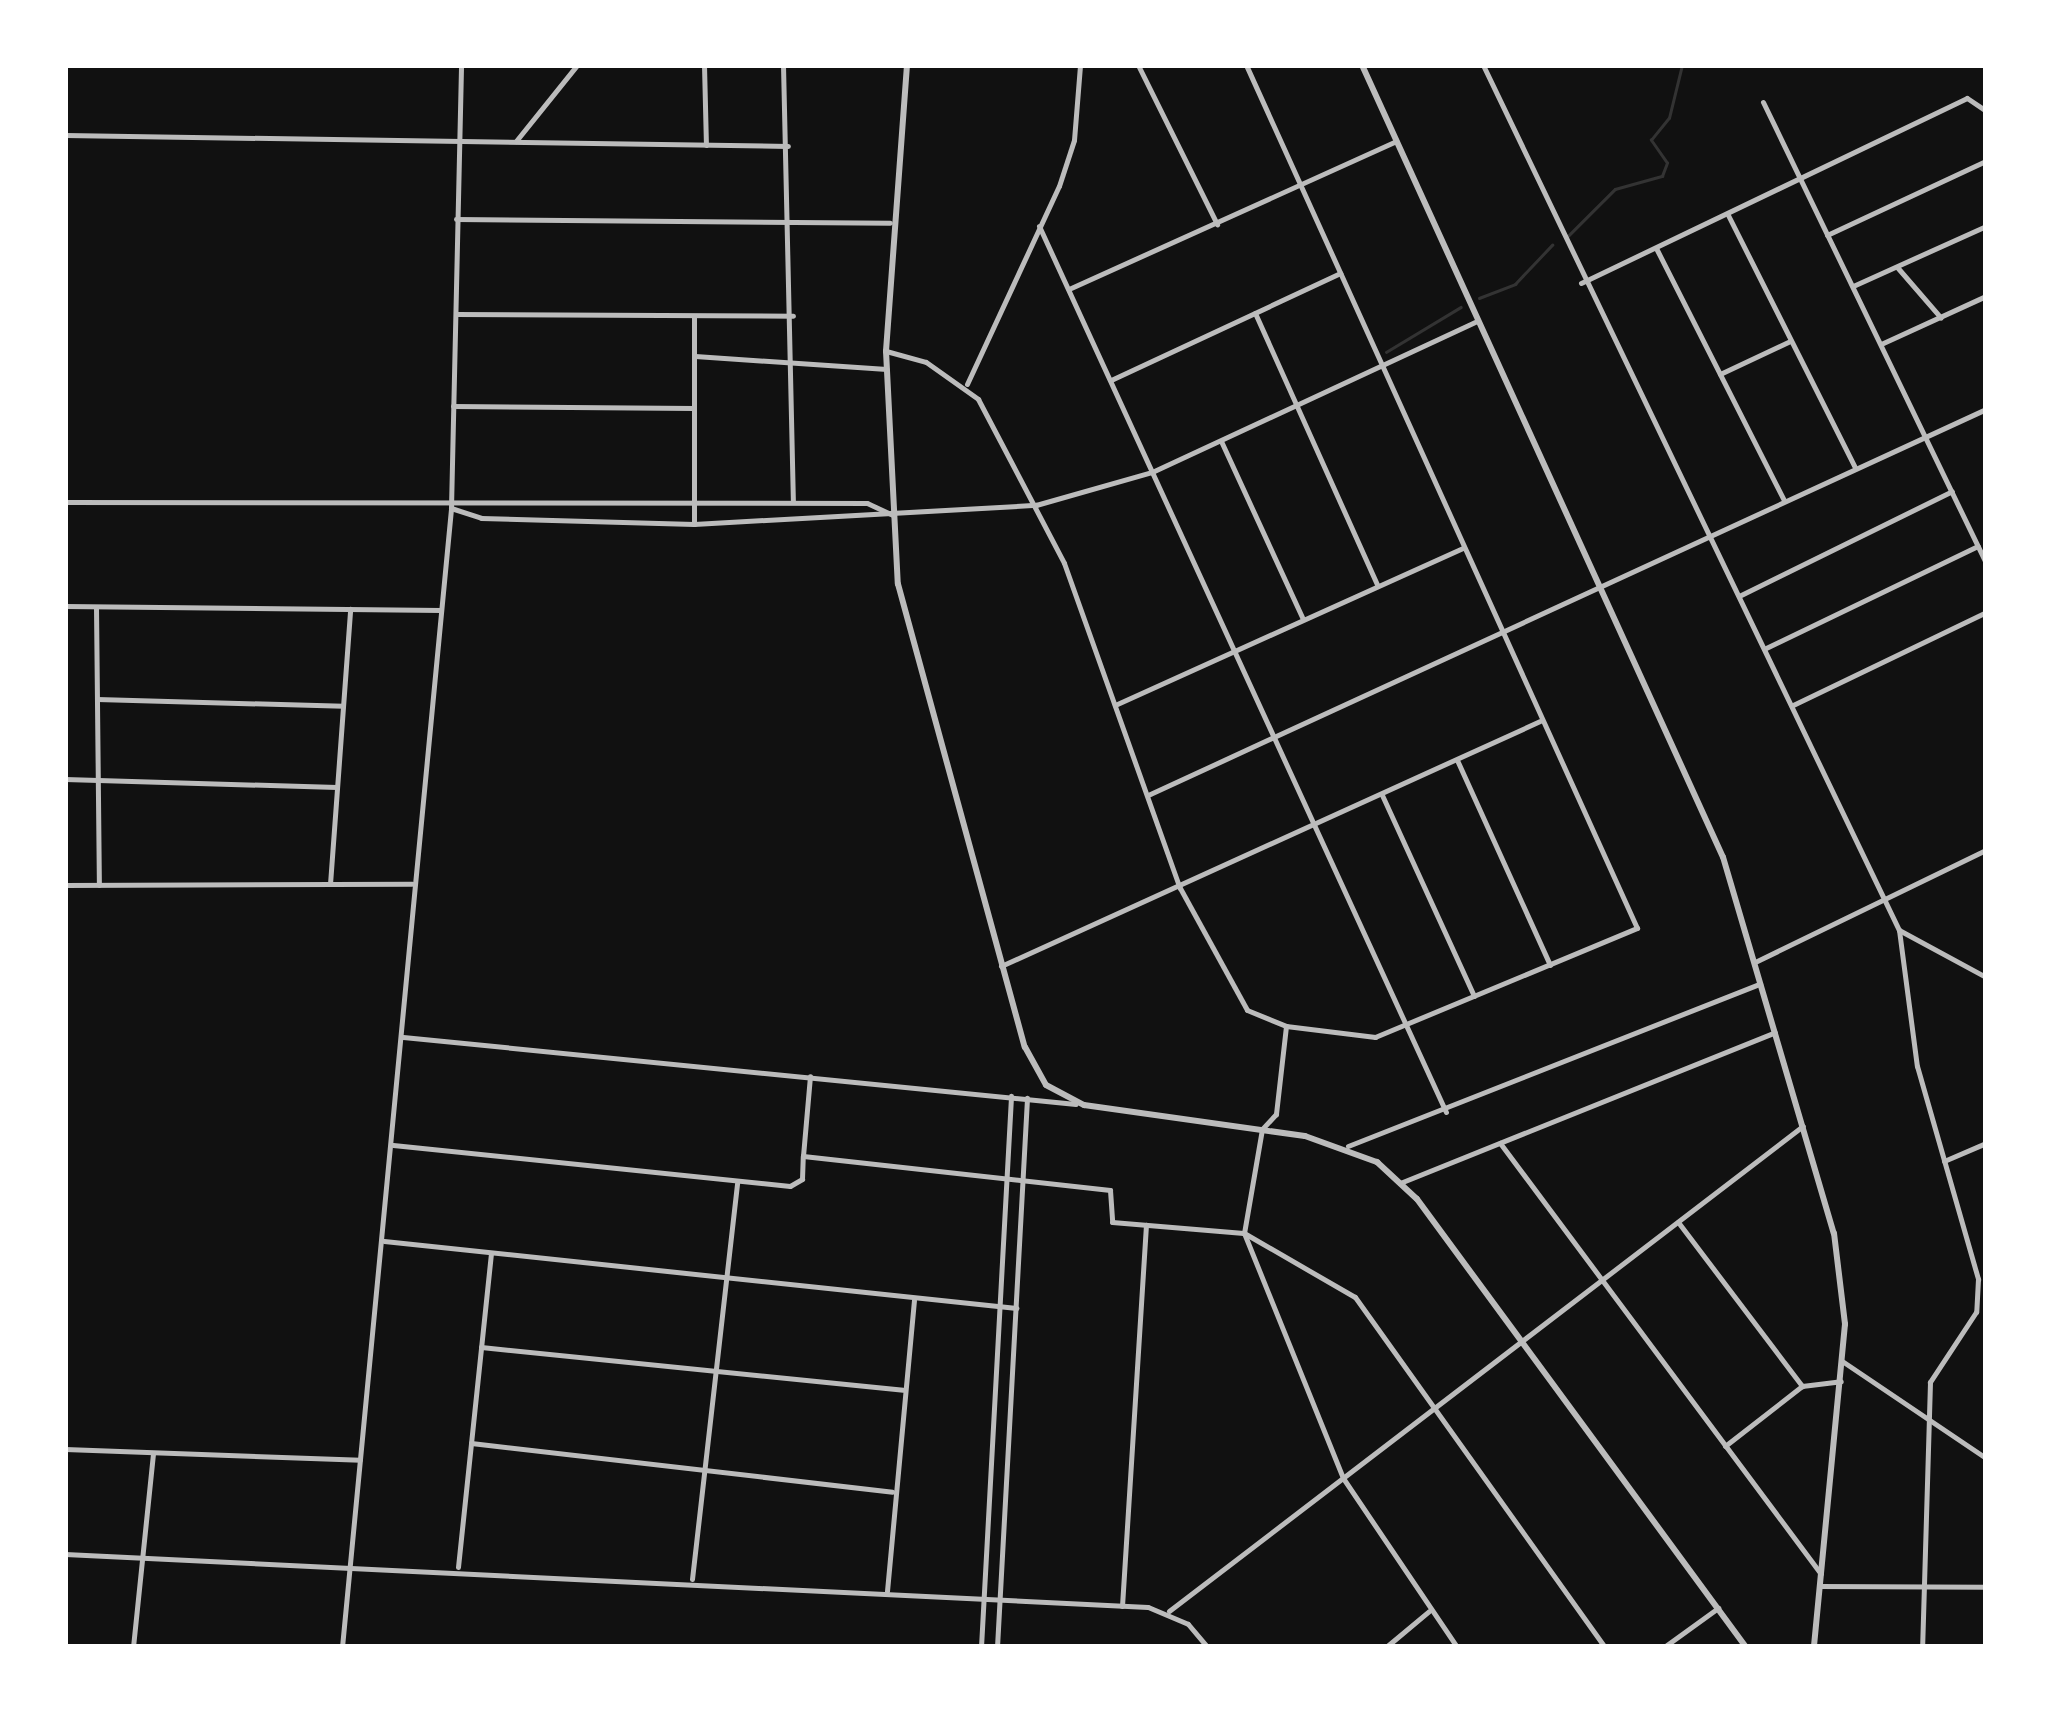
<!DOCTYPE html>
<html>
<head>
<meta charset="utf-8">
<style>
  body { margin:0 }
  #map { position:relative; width:2051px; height:1712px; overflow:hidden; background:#111; font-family:Merriweather,serif }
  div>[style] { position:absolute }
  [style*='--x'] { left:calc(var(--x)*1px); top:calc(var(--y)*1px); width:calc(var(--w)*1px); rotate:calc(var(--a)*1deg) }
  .stream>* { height:2.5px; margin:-1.25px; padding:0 1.25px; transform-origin:1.25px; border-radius:1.25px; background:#333 }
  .minor>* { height:5px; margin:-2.5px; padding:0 2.5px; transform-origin:2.5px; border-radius:2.5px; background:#bcbcbc }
  .tertiary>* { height:6px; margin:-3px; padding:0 3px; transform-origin:3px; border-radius:3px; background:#bcbcbc }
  span { translate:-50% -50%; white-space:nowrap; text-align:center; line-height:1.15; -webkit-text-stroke:8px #fff; paint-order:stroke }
  .frame { position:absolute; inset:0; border:68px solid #fff; pointer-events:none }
</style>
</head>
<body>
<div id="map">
  <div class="stream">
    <i style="--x:1568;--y:236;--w:66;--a:-45"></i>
    <i style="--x:1615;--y:189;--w:49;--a:-15.5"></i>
    <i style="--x:1662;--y:176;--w:14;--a:-69"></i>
    <i style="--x:1667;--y:163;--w:28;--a:-125"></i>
    <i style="--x:1651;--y:140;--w:28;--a:-51"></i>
    <i style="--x:1669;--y:118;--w:55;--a:-76.2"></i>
    <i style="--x:1479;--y:298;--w:39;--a:-21"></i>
    <i style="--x:1515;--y:284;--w:54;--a:-46.5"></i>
    <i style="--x:1386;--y:352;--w:87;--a:-31"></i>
  </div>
  <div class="minor">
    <i style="--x:704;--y:65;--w:80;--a:88.6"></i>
    <i style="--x:783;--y:65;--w:437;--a:88.7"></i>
    <i style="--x:1138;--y:65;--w:178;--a:63.6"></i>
    <i style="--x:1483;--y:65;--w:960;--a:64.32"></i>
    <i style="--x:1899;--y:930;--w:137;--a:82.5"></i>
    <i style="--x:1917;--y:1066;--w:222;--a:74"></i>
    <i style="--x:1978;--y:1279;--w:33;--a:93"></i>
    <i style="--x:1976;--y:1312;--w:84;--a:123.3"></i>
    <i style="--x:1930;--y:1382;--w:265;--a:91.7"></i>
    <i style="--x:1763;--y:102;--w:512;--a:64.19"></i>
    <i style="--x:65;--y:135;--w:723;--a:0.87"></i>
    <i style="--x:516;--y:141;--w:97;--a:-51.2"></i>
    <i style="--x:1728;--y:215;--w:282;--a:63.3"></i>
    <i style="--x:456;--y:219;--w:434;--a:0.5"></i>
    <i style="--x:1039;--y:226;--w:975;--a:65.33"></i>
    <i style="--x:1827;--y:235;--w:175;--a:-25"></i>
    <i style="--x:1656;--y:248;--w:283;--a:63.1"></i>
    <i style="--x:1897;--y:267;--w:67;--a:49.2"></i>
    <i style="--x:1581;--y:283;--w:428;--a:-25.6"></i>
    <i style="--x:1967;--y:98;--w:23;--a:34"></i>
    <i style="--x:1853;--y:286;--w:146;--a:-24.3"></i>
    <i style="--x:1071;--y:288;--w:357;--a:-24.3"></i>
    <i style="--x:1255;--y:313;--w:298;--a:65.8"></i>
    <i style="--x:456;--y:314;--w:337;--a:0.3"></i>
    <i style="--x:1881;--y:344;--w:115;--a:-24.6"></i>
    <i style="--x:886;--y:351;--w:41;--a:15.4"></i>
    <i style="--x:926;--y:362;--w:64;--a:35.4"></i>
    <i style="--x:978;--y:399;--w:185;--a:62.3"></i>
    <i style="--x:1064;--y:563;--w:345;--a:70.4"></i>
    <i style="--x:1180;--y:888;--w:139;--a:61.2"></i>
    <i style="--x:1247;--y:1010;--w:42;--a:22.3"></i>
    <i style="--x:1286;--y:1026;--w:90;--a:7"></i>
    <i style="--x:1375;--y:1037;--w:284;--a:-22.6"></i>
    <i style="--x:1637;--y:928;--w:947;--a:-114.37"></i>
    <i style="--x:695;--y:356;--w:192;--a:3.9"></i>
    <i style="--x:1720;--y:374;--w:77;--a:-25.2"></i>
    <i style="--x:1111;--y:380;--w:253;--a:-25"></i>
    <i style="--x:967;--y:384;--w:218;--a:-65.1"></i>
    <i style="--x:1059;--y:186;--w:48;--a:-71.9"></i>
    <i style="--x:1074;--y:140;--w:75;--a:-85.4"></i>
    <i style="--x:453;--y:406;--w:241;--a:0.5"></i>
    <i style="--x:1221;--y:441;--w:196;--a:65.3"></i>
    <i style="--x:65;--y:502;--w:802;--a:0.07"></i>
    <i style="--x:867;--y:503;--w:29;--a:25"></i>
    <i style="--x:451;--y:508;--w:32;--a:18"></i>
    <i style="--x:481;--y:518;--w:213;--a:1.6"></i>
    <i style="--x:694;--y:524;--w:343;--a:-3.2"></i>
    <i style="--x:1036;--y:505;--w:121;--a:-15.9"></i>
    <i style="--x:1152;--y:472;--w:359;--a:-24.9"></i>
    <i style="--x:694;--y:524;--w:207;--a:-90"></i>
    <i style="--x:1741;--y:595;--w:235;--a:-26.2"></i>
    <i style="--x:65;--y:606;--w:376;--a:0.6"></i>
    <i style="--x:96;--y:607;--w:278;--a:89.4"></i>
    <i style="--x:1766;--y:648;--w:235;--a:-25.7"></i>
    <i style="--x:97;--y:699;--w:246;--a:1.6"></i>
    <i style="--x:1115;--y:705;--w:381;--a:-24.3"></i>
    <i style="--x:1793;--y:705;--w:214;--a:-25.7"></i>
    <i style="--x:1457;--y:760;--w:225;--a:65.6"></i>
    <i style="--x:65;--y:779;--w:272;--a:1.7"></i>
    <i style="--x:1148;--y:795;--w:923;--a:-24.73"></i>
    <i style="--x:1382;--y:795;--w:221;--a:65.4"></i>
    <i style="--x:330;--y:884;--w:276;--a:-85.8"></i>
    <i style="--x:65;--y:885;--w:347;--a:-0.2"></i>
    <i style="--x:1899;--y:930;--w:99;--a:28.4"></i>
    <i style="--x:1755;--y:962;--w:257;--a:-25.9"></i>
    <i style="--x:1001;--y:966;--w:592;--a:-24.44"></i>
    <i style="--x:1286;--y:1026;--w:89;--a:96.5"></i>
    <i style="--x:1276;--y:1114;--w:21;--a:133"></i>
    <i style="--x:1262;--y:1129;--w:106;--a:99.8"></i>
    <i style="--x:1244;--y:1233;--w:264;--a:68"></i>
    <i style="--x:1343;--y:1478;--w:204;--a:56"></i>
    <i style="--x:403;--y:1037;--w:676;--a:5.69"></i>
    <i style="--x:1500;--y:1143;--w:537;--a:53.32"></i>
    <i style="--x:393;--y:1145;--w:399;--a:5.9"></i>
    <i style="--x:790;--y:1186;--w:14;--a:-30"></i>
    <i style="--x:802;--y:1179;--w:23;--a:-88"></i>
    <i style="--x:803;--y:1156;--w:309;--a:6.3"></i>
    <i style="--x:1110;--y:1190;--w:32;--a:86"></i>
    <i style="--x:1112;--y:1222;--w:132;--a:4.8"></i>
    <i style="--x:1244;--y:1233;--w:128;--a:30"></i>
    <i style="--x:1355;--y:1297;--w:430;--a:54.5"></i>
    <i style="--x:1348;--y:1146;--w:443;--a:-21.5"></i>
    <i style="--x:803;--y:1156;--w:80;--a:-85"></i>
    <i style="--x:1944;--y:1161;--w:46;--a:-23.2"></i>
    <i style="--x:1400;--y:1183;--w:404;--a:-21.9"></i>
    <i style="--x:1678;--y:1222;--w:206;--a:52.9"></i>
    <i style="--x:384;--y:1241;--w:636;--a:6.05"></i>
    <i style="--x:481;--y:1347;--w:424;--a:5.8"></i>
    <i style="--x:1842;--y:1361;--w:174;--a:34"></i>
    <i style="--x:471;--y:1443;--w:424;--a:6.6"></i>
    <i style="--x:1725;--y:1446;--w:98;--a:-37.9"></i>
    <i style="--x:1802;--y:1386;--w:39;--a:-7"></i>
    <i style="--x:65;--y:1449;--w:295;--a:2.1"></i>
    <i style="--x:65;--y:1554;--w:1084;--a:2.8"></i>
    <i style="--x:1148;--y:1607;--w:43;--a:23"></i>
    <i style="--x:1188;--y:1624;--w:30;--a:50"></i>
    <i style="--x:458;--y:1567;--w:315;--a:-84"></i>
    <i style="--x:692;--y:1579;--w:399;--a:-83.5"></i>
    <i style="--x:1820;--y:1586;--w:166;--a:0.3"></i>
    <i style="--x:887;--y:1591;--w:292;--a:-84.7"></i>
    <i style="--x:1122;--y:1606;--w:382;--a:-86.4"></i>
    <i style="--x:1169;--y:1611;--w:798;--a:-37.42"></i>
    <i style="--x:133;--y:1647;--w:195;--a:-84.1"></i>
    <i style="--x:342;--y:1647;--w:1144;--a:-84.53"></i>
    <i style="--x:451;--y:508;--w:443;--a:-88.7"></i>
    <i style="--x:981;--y:1647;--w:552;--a:-86.88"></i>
    <i style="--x:997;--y:1647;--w:550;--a:-86.87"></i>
    <i style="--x:1386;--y:1647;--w:56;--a:-39.9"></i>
    <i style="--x:1664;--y:1647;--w:67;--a:-35.8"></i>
  </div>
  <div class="tertiary">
    <i style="--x:907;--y:65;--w:287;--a:94.2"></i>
    <i style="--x:886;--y:351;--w:233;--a:87.1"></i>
    <i style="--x:898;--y:584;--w:480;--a:74.7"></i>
    <i style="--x:1025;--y:1047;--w:43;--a:61.1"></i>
    <i style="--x:1046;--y:1085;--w:43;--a:27.8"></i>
    <i style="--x:1084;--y:1105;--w:223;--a:8"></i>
    <i style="--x:1305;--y:1136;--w:77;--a:19.9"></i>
    <i style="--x:1377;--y:1162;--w:54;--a:42.8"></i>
    <i style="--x:1417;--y:1199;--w:556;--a:53.71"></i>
    <i style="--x:1362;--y:65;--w:870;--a:65.5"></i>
    <i style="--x:1723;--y:857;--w:392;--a:73.6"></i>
    <i style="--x:1834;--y:1233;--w:92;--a:83.1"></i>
    <i style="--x:1845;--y:1324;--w:324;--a:95.5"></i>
  </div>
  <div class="frame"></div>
</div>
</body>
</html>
